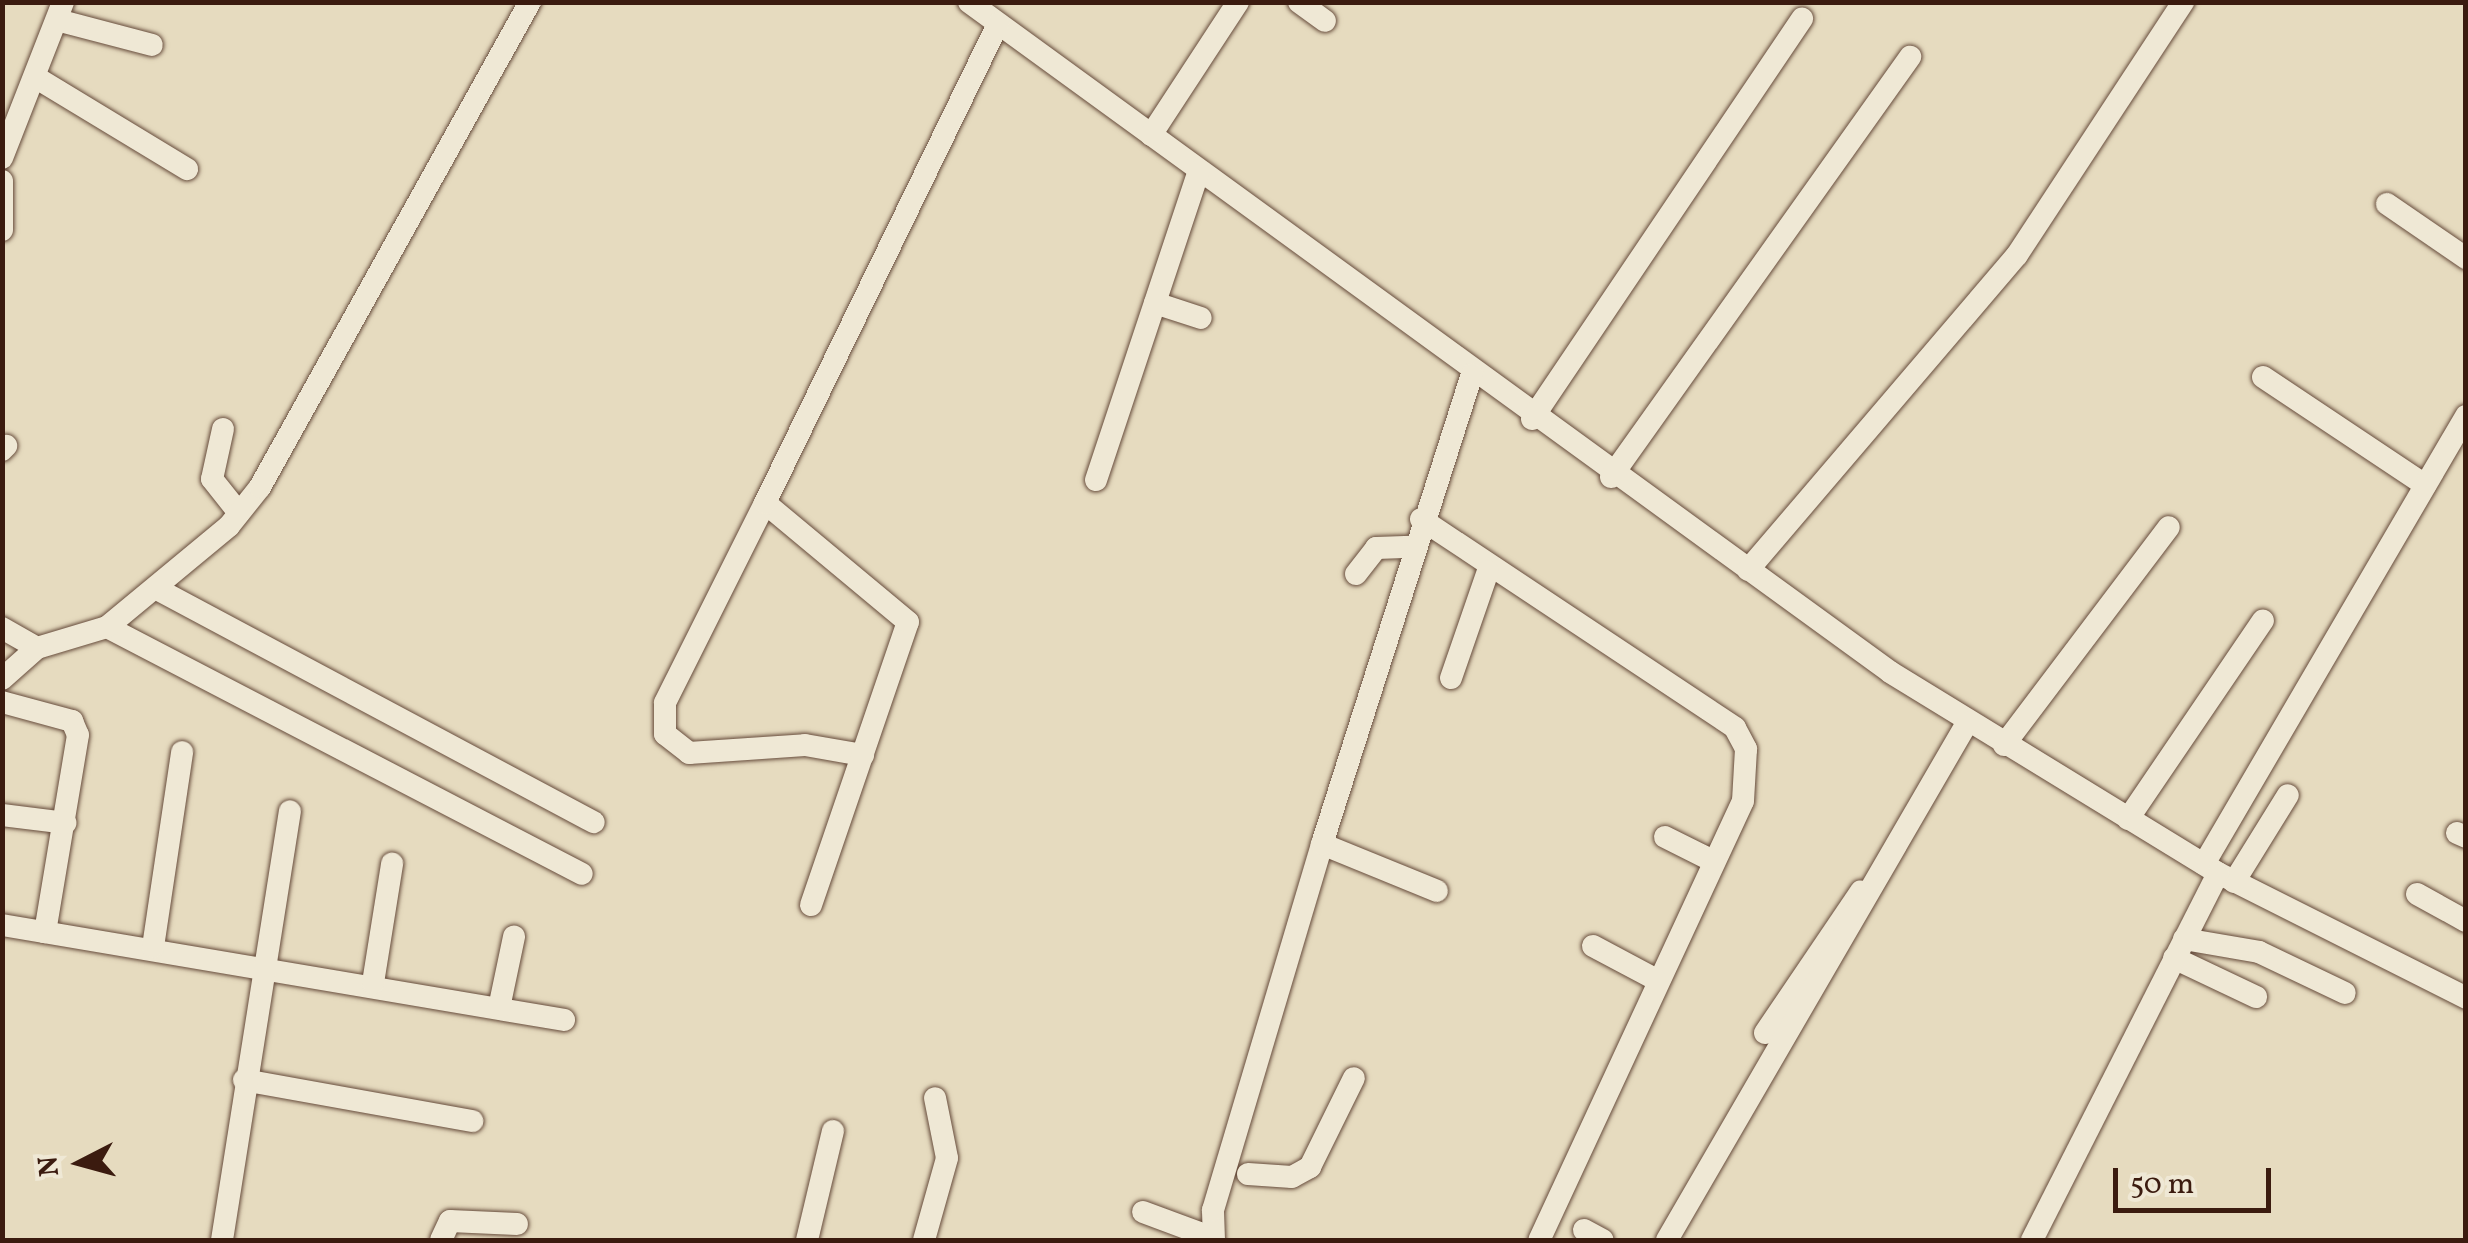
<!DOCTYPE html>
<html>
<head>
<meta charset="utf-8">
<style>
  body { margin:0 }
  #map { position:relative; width:2468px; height:1243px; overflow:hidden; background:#e6dbbf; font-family:Vollkorn,serif }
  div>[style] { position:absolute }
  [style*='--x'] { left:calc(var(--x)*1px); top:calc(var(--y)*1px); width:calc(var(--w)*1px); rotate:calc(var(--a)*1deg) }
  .roads { filter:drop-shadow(0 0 2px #664b3b) drop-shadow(0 0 2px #664b3b) }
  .minor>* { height:22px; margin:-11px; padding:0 11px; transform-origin:11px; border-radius:11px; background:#efe8d5 }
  span { translate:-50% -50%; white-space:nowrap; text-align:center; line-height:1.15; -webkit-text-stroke:10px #efe8d5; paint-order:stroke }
  .frame { position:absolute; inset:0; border:5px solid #3b1b0f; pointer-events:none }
  .north { position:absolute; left:30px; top:1113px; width:100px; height:100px; -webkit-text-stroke:8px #efe8d5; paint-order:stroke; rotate:264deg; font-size:28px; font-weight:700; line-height:40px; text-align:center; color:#3b1b0f }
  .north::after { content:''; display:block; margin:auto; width:35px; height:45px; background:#3b1b0f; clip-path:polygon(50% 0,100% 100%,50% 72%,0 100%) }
  .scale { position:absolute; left:2113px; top:1168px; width:158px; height:45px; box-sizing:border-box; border:5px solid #3b1b0f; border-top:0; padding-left:12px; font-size:30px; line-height:35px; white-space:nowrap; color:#3b1b0f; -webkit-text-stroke:8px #efe8d5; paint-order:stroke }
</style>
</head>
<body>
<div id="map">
  <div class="roads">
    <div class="minor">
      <i style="--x:969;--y:2;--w:1139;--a:36.03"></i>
      <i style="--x:1890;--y:672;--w:385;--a:31.5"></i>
      <i style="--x:2218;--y:873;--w:278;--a:26.7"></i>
      <i style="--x:1299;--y:2;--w:32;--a:36"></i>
      <i style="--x:57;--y:20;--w:98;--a:14.7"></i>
      <i style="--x:40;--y:80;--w:172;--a:31.2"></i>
      <i style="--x:1151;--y:135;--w:159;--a:-56.8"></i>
      <i style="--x:2;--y:158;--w:168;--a:-68.6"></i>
      <i style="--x:2;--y:181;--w:49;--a:90"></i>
      <i style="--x:2387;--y:204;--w:96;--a:34.4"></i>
      <i style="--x:1155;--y:303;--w:48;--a:18.1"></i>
      <i style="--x:2263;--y:377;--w:195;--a:33.7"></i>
      <i style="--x:1532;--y:419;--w:483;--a:-56"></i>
      <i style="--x:223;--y:429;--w:51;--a:102.4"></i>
      <i style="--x:212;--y:479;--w:43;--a:51.5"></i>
      <i style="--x:2;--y:450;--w:6;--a:-45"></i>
      <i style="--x:1611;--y:477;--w:516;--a:-54.55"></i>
      <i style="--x:1096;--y:480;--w:326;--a:-71.6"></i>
      <i style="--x:765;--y:503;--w:224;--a:116.6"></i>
      <i style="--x:665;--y:703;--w:31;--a:90"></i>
      <i style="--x:665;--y:734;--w:31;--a:38"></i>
      <i style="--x:689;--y:753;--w:116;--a:-3.9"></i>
      <i style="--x:805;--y:745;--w:59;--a:9.8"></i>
      <i style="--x:1421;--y:519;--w:377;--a:33.6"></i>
      <i style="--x:1735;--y:728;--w:24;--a:62"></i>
      <i style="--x:1746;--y:749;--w:52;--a:93.3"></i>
      <i style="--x:1743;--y:801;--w:484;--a:114.9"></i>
      <i style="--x:1748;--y:570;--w:414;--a:-49.5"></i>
      <i style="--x:2017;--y:255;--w:303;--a:-56.7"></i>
      <i style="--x:1356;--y:574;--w:33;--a:-52"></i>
      <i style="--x:1376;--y:548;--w:36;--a:-2"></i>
      <i style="--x:157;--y:589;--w:495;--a:28.1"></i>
      <i style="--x:107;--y:627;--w:535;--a:27.47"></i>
      <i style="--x:2;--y:628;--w:40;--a:29.7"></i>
      <i style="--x:37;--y:648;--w:73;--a:-16.7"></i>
      <i style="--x:107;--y:627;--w:158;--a:-39.6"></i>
      <i style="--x:229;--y:526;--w:50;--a:-51.5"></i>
      <i style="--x:260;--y:487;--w:555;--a:-60.9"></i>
      <i style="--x:1451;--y:678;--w:113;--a:-70.9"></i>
      <i style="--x:2;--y:679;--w:47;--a:-41.5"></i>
      <i style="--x:2;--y:702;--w:73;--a:15.2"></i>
      <i style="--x:72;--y:721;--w:15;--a:67"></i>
      <i style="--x:78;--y:735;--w:200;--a:99.5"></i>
      <i style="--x:2004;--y:745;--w:273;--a:-52.9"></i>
      <i style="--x:2;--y:815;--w:64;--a:7.1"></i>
      <i style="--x:2128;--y:819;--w:240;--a:-55.8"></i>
      <i style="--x:2457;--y:833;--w:10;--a:24"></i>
      <i style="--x:1665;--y:837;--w:54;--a:26.6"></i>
      <i style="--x:1322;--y:844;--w:124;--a:22.2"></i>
      <i style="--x:2204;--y:864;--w:519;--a:-59.68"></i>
      <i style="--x:2234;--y:882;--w:102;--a:-58.2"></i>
      <i style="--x:2417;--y:894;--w:56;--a:28.9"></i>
      <i style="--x:811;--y:905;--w:299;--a:-71.1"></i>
      <i style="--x:908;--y:622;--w:186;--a:-140.2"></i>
      <i style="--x:765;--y:503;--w:533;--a:-64.06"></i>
      <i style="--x:2;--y:925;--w:570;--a:9.59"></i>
      <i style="--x:2184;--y:939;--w:76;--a:9.8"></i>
      <i style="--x:2259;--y:952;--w:95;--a:25.5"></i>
      <i style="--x:1593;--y:946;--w:70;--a:28"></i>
      <i style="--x:153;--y:947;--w:197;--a:-81.5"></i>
      <i style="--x:2174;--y:958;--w:91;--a:25.4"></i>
      <i style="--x:373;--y:983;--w:121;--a:-80.9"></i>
      <i style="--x:499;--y:1008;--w:73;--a:-78.1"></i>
      <i style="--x:1765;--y:1033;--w:171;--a:-55.9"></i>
      <i style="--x:244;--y:1080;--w:232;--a:10.2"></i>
      <i style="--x:1248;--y:1174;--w:44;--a:3.9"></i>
      <i style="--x:1292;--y:1177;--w:21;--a:-29"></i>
      <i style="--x:1310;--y:1167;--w:99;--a:-63.7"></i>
      <i style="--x:1143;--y:1212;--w:75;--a:20.4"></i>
      <i style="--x:1584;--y:1230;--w:21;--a:28"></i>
      <i style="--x:222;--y:1240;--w:434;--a:-81"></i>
      <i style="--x:441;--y:1240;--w:21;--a:-65"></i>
      <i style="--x:450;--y:1221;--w:67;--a:2.6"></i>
      <i style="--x:807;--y:1240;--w:112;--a:-76.6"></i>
      <i style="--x:924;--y:1240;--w:85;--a:-74.3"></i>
      <i style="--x:947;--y:1158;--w:61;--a:-101.3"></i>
      <i style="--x:1214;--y:1240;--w:30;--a:-92"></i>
      <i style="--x:1213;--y:1210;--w:382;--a:-73.4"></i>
      <i style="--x:1322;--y:844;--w:493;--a:-72.3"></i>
      <i style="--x:1667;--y:1240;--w:598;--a:-59.87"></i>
      <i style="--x:2032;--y:1240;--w:411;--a:-63.1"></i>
    </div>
  </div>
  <div class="frame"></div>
  <div class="north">N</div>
  <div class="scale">50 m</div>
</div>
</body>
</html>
